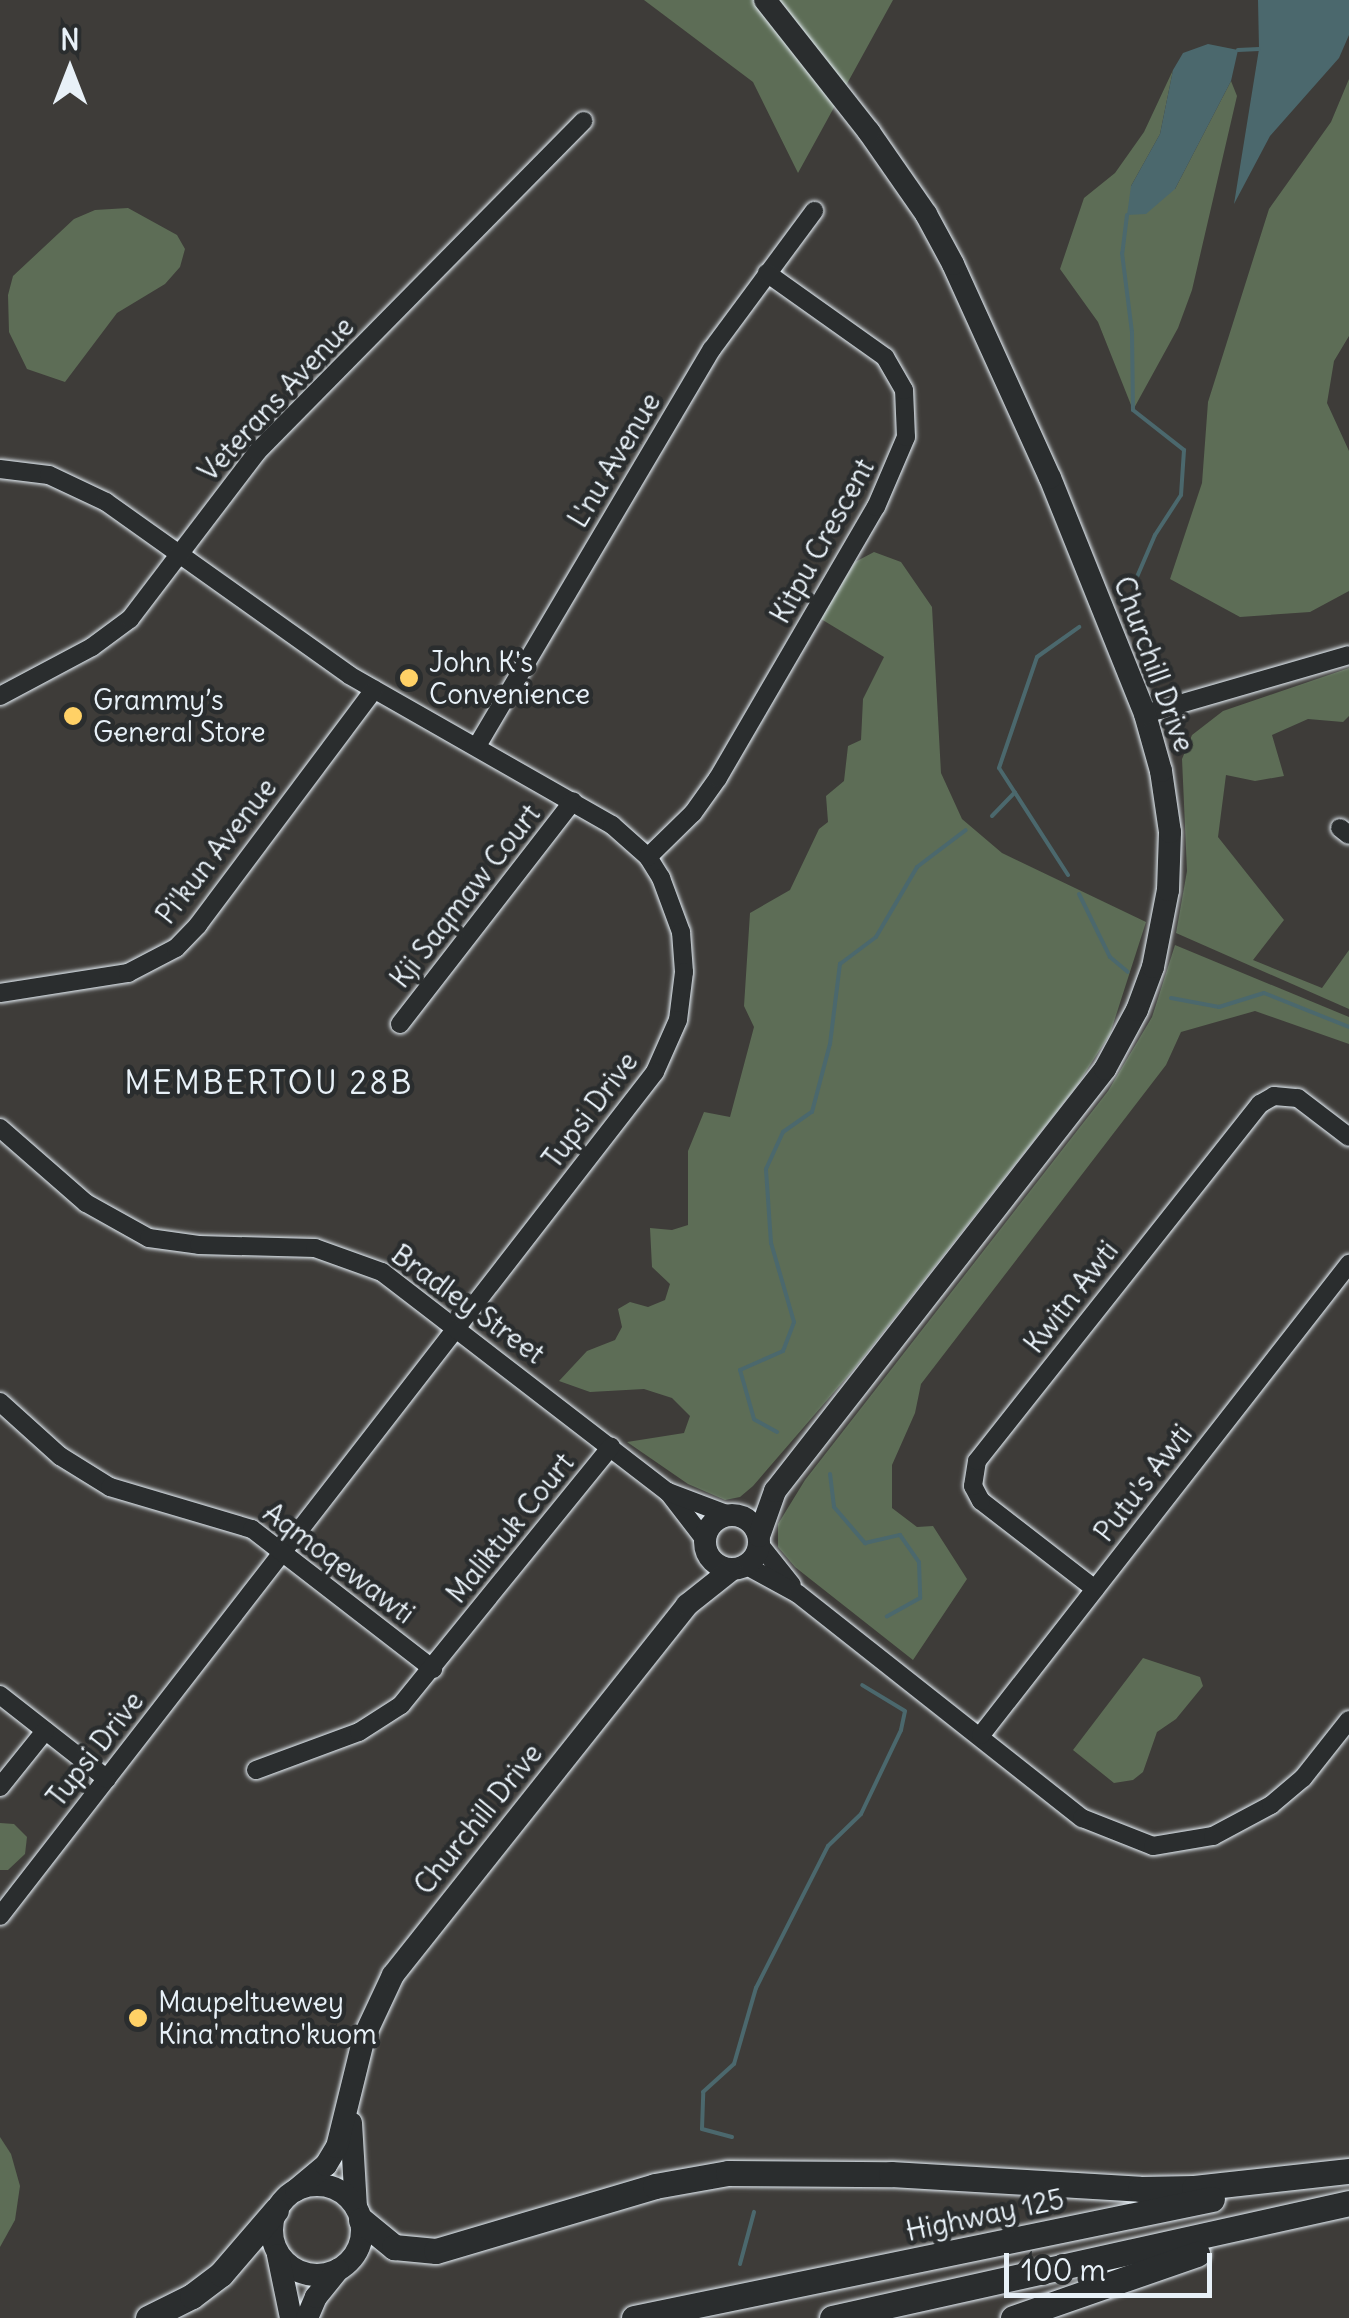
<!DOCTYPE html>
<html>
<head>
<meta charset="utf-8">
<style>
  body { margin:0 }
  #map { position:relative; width:1349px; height:2318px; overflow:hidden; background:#3e3c39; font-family:Delius,sans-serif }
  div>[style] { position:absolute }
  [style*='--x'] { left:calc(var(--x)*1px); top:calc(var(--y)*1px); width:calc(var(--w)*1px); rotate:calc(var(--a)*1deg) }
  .green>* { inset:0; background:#5d6d56 }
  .water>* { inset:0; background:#4b686d }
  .stream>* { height:4px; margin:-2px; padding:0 2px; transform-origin:2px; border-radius:2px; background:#4b686d }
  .roads { filter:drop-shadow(0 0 2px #e8f1f8) drop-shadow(0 0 2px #e8f1f8) }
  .minor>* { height:18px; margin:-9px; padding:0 9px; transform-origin:9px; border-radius:9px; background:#2a2d2e }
  .major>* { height:22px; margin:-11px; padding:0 11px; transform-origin:11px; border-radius:11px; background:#2a2d2e }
  .major>.ring { margin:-11px; padding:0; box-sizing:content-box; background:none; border:22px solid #2a2d2e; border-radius:50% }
  .highway>* { height:25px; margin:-12.5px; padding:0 12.5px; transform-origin:12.5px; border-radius:12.5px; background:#2a2d2e }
  .dots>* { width:28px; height:28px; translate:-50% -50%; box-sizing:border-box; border:5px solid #2a2d2e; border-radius:50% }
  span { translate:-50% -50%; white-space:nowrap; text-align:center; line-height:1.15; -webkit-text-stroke:9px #2a2d2e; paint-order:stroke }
  .street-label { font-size:28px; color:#e8f1f8 }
  .poi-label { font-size:28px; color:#e8f1f8 }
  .left { translate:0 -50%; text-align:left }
  .quarter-label { font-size:32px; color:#e8f1f8; letter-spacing:2.5px }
  .north { position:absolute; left:20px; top:20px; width:100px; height:100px; -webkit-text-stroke:8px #2a2d2e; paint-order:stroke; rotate:0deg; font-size:28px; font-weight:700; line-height:40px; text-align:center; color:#e8f1f8 }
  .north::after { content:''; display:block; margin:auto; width:35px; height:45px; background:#e8f1f8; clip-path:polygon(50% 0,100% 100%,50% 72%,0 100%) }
  .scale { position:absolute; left:1004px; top:2253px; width:208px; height:45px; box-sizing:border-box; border:5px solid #e8f1f8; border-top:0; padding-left:12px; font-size:30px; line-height:35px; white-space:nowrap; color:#e8f1f8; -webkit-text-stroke:8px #2a2d2e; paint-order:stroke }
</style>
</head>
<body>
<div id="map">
  <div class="green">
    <i style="clip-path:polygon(644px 0,893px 0,798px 173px,753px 82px)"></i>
    <i style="clip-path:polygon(1173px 70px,1160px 134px,1131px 186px,1175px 189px,1231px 81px,1237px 96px,1192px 290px,1178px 328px,1133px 410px,1098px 322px,1060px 269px,1084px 198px,1115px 173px,1144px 132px)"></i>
    <i style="clip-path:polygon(1349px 79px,1349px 336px,1334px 361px,1327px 403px,1349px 451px,1349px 591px,1310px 612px,1240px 617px,1170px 579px,1202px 483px,1208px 402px,1269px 209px,1331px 122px)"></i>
    <i style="clip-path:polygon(128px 208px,177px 235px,185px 249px,180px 267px,165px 284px,117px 313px,65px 382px,27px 369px,9px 332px,8px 295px,13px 276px,74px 219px,95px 210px)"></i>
    <i style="clip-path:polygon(874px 552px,901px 562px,932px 607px,941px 773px,962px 819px,1002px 853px,1146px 922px,1110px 1034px,1078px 1084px,854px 1369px,753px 1486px,740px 1497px,725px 1500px,688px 1484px,627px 1442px,684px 1433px,690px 1416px,672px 1398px,644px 1389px,590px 1392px,559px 1381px,587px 1351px,615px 1340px,622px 1327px,618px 1309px,630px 1302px,648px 1307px,665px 1300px,670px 1284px,652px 1267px,650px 1228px,672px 1230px,688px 1225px,688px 1151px,704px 1112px,730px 1117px,754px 1027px,744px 1006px,750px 913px,790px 890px,819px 829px,828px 822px,826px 796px,844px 781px,848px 746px,861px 740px,863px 699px,884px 657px,821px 619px,855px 562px)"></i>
    <i style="clip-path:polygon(1349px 668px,1349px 716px,1343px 722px,1308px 719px,1272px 735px,1284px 776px,1255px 781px,1226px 775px,1218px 837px,1284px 920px,1253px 960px,1322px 988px,1349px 950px,1349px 1009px,1176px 933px,1187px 871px,1182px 759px,1192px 735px,1223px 711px)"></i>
    <i style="clip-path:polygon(1175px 945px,1349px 1017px,1349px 1044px,1255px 1011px,1181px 1032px,1166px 1065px,921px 1384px,915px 1413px,892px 1465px,892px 1508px,917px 1527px,933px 1526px,967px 1579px,913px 1660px,795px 1567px,778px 1547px,778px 1524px,805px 1480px,1108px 1091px,1152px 1017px)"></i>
    <i style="clip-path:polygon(1143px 1658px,1200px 1677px,1203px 1686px,1176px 1719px,1157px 1732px,1143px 1772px,1133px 1780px,1114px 1783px,1073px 1750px)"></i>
    <i style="clip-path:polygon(0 1823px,14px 1824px,27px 1837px,25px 1854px,8px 1870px,0 1870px)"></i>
    <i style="clip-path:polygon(0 2137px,11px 2154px,20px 2186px,15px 2220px,0 2247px)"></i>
  </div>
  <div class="water">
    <i style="clip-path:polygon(1258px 0,1349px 0,1349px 35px,1339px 58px,1270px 136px,1234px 204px,1259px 49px)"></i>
    <i style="clip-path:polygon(1208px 44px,1238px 50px,1231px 81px,1175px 189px,1146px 214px,1127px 215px,1131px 186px,1160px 134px,1173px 70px,1183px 53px)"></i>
  </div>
  <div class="stream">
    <i style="--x:1238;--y:50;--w:21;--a:-3"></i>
    <i style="--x:1127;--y:215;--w:38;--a:97"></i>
    <i style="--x:1122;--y:253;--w:80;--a:82.8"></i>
    <i style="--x:1132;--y:332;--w:78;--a:89.3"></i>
    <i style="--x:1133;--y:410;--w:65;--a:38.1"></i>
    <i style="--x:1184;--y:450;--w:45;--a:93.8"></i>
    <i style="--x:1181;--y:495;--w:48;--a:123"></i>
    <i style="--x:1155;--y:535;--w:56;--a:113.3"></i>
    <i style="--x:992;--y:816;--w:33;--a:-46"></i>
    <i style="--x:1068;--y:875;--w:127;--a:-122.8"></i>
    <i style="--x:999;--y:768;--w:117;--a:-71.1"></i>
    <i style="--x:1037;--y:657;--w:52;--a:-35.5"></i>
    <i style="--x:1079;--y:894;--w:70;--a:63.8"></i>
    <i style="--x:1110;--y:957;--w:23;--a:40"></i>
    <i style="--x:1171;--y:998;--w:49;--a:10.6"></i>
    <i style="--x:1219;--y:1007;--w:47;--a:-17.3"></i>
    <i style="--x:1264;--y:993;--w:92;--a:21.8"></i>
    <i style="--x:777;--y:1432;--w:26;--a:-151"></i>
    <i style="--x:754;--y:1419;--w:51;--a:-105.9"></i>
    <i style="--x:740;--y:1370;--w:47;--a:-23.8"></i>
    <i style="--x:783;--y:1351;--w:31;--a:-69"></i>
    <i style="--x:794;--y:1322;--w:82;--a:-106.2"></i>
    <i style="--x:771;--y:1243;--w:74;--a:-93.9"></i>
    <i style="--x:766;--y:1169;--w:41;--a:-65.3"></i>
    <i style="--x:783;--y:1132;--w:35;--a:-35"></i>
    <i style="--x:812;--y:1112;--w:70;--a:-75.2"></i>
    <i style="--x:830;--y:1044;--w:81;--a:-82.9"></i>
    <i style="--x:840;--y:964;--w:45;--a:-36.9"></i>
    <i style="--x:876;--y:937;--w:81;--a:-59.6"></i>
    <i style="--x:917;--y:867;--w:61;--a:-37.1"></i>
    <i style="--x:830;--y:1474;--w:33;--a:83"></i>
    <i style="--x:834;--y:1507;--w:48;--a:49.3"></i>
    <i style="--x:865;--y:1543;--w:36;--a:-13"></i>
    <i style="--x:900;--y:1535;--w:33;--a:55"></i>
    <i style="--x:919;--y:1562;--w:36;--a:88"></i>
    <i style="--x:920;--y:1598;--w:38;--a:151"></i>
    <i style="--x:732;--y:2137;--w:31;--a:-165"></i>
    <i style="--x:702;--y:2129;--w:37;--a:-88"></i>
    <i style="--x:703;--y:2092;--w:42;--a:-42.1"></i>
    <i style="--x:734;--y:2064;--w:79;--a:-73.9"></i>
    <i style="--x:756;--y:1988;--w:159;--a:-63.1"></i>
    <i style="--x:828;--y:1846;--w:46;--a:-44.1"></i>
    <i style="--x:861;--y:1814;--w:93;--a:-64.5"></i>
    <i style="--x:901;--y:1730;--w:19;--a:-78"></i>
    <i style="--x:905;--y:1711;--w:50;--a:-148.8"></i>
    <i style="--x:740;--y:2264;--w:54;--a:-74.9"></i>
  </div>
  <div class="roads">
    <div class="minor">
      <i style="--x:0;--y:469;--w:49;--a:7"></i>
      <i style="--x:49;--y:475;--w:63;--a:25.3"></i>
      <i style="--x:106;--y:502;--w:298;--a:35.4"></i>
      <i style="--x:349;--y:675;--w:303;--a:29.7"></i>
      <i style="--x:612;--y:825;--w:48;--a:41.6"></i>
      <i style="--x:648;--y:857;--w:25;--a:58"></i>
      <i style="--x:661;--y:878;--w:58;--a:69.7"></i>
      <i style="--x:681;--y:932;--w:40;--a:85.7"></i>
      <i style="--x:684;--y:972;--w:48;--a:97.1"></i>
      <i style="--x:678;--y:1020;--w:57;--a:113.9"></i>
      <i style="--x:655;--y:1072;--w:1068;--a:127.81"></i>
      <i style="--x:0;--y:696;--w:104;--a:-28"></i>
      <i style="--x:92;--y:647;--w:47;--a:-36.4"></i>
      <i style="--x:130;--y:619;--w:210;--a:-52.7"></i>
      <i style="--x:257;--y:452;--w:465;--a:-45.4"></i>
      <i style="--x:1145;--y:714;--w:212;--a:-16.1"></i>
      <i style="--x:477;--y:746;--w:461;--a:-59.4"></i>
      <i style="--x:712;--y:349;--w:172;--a:-53.5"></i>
      <i style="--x:1340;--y:828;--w:11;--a:38"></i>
      <i style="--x:648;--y:857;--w:63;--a:-44.4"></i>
      <i style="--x:693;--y:813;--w:43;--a:-54.5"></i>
      <i style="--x:718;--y:778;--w:314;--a:-59.8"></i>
      <i style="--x:876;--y:507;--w:76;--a:-66.8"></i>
      <i style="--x:906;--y:437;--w:47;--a:-92.4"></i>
      <i style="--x:904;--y:390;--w:38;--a:-120"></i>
      <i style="--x:885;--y:357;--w:145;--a:-144.6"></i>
      <i style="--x:0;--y:993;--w:130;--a:-8.9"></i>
      <i style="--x:128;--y:973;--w:54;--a:-27.5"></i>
      <i style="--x:176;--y:948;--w:32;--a:-46"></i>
      <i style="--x:198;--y:925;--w:294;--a:-53.2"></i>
      <i style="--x:400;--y:1024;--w:282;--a:-52.2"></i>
      <i style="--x:0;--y:1128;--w:114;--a:41.1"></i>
      <i style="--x:86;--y:1203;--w:72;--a:29.1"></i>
      <i style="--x:149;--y:1238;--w:50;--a:8"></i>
      <i style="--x:199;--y:1245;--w:116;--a:1.5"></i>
      <i style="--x:315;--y:1248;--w:71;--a:19.7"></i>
      <i style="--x:382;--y:1272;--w:361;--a:37.6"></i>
      <i style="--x:668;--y:1492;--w:61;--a:52.4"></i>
      <i style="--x:0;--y:1402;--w:81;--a:42"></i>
      <i style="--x:60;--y:1456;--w:59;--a:31.8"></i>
      <i style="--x:110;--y:1487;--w:148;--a:16.5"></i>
      <i style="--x:252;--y:1529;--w:229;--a:37.7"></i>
      <i style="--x:668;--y:1492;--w:65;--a:20.7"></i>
      <i style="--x:760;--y:1545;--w:51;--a:51.3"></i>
      <i style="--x:747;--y:1566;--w:58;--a:28.8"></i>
      <i style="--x:798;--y:1594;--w:362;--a:38.3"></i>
      <i style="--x:1082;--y:1818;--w:76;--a:21.5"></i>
      <i style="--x:1153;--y:1846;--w:61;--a:-9.5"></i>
      <i style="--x:1213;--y:1836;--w:66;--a:-28.1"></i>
      <i style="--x:1271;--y:1805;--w:42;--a:-40.2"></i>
      <i style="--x:1303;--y:1778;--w:74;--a:-51.6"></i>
      <i style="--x:1095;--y:1589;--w:144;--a:-142.3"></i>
      <i style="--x:981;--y:1501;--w:17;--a:-118"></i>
      <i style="--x:973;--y:1486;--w:25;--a:-81"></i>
      <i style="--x:977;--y:1461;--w:456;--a:-51.6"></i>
      <i style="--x:1260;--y:1104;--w:16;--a:-30"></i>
      <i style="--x:1274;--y:1096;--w:24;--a:5"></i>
      <i style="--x:1298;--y:1098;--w:64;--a:37.4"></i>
      <i style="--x:0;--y:1695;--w:136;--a:38.1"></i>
      <i style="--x:981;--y:1735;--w:598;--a:-52"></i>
      <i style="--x:256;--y:1770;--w:110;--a:-20.3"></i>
      <i style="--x:359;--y:1732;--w:50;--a:-32.7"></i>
      <i style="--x:401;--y:1705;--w:333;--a:-50.9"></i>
      <i style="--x:0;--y:1787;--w:72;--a:-51.2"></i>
    </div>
    <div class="major">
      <i class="ring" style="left:705px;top:1515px;width:32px;height:32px"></i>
      <i style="--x:759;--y:1536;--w:48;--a:-70.4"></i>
      <i style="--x:775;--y:1491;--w:536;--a:-51.97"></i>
      <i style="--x:1105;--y:1069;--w:67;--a:-61.5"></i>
      <i style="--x:1137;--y:1010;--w:46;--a:-69.6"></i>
      <i style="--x:1153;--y:967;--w:78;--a:-79"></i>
      <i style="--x:1168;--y:890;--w:58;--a:-88"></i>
      <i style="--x:1170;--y:832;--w:62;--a:-98.4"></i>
      <i style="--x:1161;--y:771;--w:59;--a:-105.7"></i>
      <i style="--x:1145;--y:714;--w:254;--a:-111.9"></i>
      <i style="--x:1050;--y:478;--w:235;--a:-114.4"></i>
      <i style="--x:953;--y:264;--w:57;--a:-118.4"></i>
      <i style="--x:926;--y:214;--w:100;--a:-124.8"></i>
      <i style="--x:869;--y:132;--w:168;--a:-128.2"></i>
      <i style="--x:351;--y:2123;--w:84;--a:86.6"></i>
      <i class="ring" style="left:272px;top:2185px;width:68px;height:68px"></i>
      <i style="--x:296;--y:2190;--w:39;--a:-40"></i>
      <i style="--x:326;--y:2165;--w:21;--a:-59"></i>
      <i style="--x:337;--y:2147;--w:113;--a:-76.2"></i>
      <i style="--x:364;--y:2037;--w:68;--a:-64.9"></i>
      <i style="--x:393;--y:1975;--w:473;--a:-51.5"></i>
      <i style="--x:687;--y:1605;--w:56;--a:-38.5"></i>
      <i style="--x:278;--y:2255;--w:64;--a:78.3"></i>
      <i style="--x:307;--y:2318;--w:23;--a:-67"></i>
      <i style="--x:316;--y:2297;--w:35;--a:-51"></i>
    </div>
    <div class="highway">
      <i style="--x:361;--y:2220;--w:43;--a:39.3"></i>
      <i style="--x:394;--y:2247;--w:42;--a:5.4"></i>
      <i style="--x:436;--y:2251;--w:228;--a:-16.5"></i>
      <i style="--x:655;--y:2186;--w:74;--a:-10.1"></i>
      <i style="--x:728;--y:2173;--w:163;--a:0.4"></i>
      <i style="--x:891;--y:2174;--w:249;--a:3.4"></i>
      <i style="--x:1140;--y:2189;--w:54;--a:-1.1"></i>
      <i style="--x:1194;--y:2188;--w:156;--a:-6.3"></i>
      <i style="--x:148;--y:2318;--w:49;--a:-26.6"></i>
      <i style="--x:192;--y:2296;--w:36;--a:-37"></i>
      <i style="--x:221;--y:2274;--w:84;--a:-49.3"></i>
      <i style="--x:634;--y:2318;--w:590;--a:-11.63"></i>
      <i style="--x:832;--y:2318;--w:530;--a:-12.54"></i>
      <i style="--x:1013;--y:2318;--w:195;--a:-19.2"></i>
    </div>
  </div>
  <div class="dots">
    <i style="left:409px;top:678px;background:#ffd166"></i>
    <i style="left:73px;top:716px;background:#ffd166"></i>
    <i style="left:138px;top:2018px;background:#ffd166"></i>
  </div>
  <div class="street-label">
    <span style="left:276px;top:399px;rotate:-47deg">Veterans Avenue</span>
    <span style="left:614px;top:460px;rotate:-59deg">L'nu Avenue</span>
    <span style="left:822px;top:541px;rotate:-61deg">Kitpu Crescent</span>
    <span style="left:1154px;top:664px;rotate:70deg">Churchill Drive</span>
    <span style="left:216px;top:851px;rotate:-52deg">Pi'kun Avenue</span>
    <span style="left:465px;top:896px;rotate:-52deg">Kji Saqmaw Court</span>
    <span style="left:590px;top:1110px;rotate:-53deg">Tupsi Drive</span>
    <span style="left:1071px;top:1297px;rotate:-52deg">Kwitn Awti</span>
    <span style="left:468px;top:1304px;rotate:36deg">Bradley Street</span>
    <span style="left:1143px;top:1483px;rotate:-52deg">Putu's Awti</span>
    <span style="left:510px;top:1528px;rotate:-51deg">Maliktuk Court</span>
    <span style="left:339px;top:1563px;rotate:37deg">Aqmoqewawti</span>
    <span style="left:95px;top:1749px;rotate:-52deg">Tupsi Drive</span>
    <span style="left:478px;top:1819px;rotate:-51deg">Churchill Drive</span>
    <span style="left:985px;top:2215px;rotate:-12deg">Highway 125</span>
  </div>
  <div class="poi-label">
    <span class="left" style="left:429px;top:678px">John K's<br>Convenience</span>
    <span class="left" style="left:93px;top:716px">Grammy’s<br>General Store</span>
    <span class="left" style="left:158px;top:2018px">Maupeltuewey<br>Kina'matno'kuom</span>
  </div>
  <div class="quarter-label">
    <span style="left:269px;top:1083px">MEMBERTOU 28B</span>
  </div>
  <div class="north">N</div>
  <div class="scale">100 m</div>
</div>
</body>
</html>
